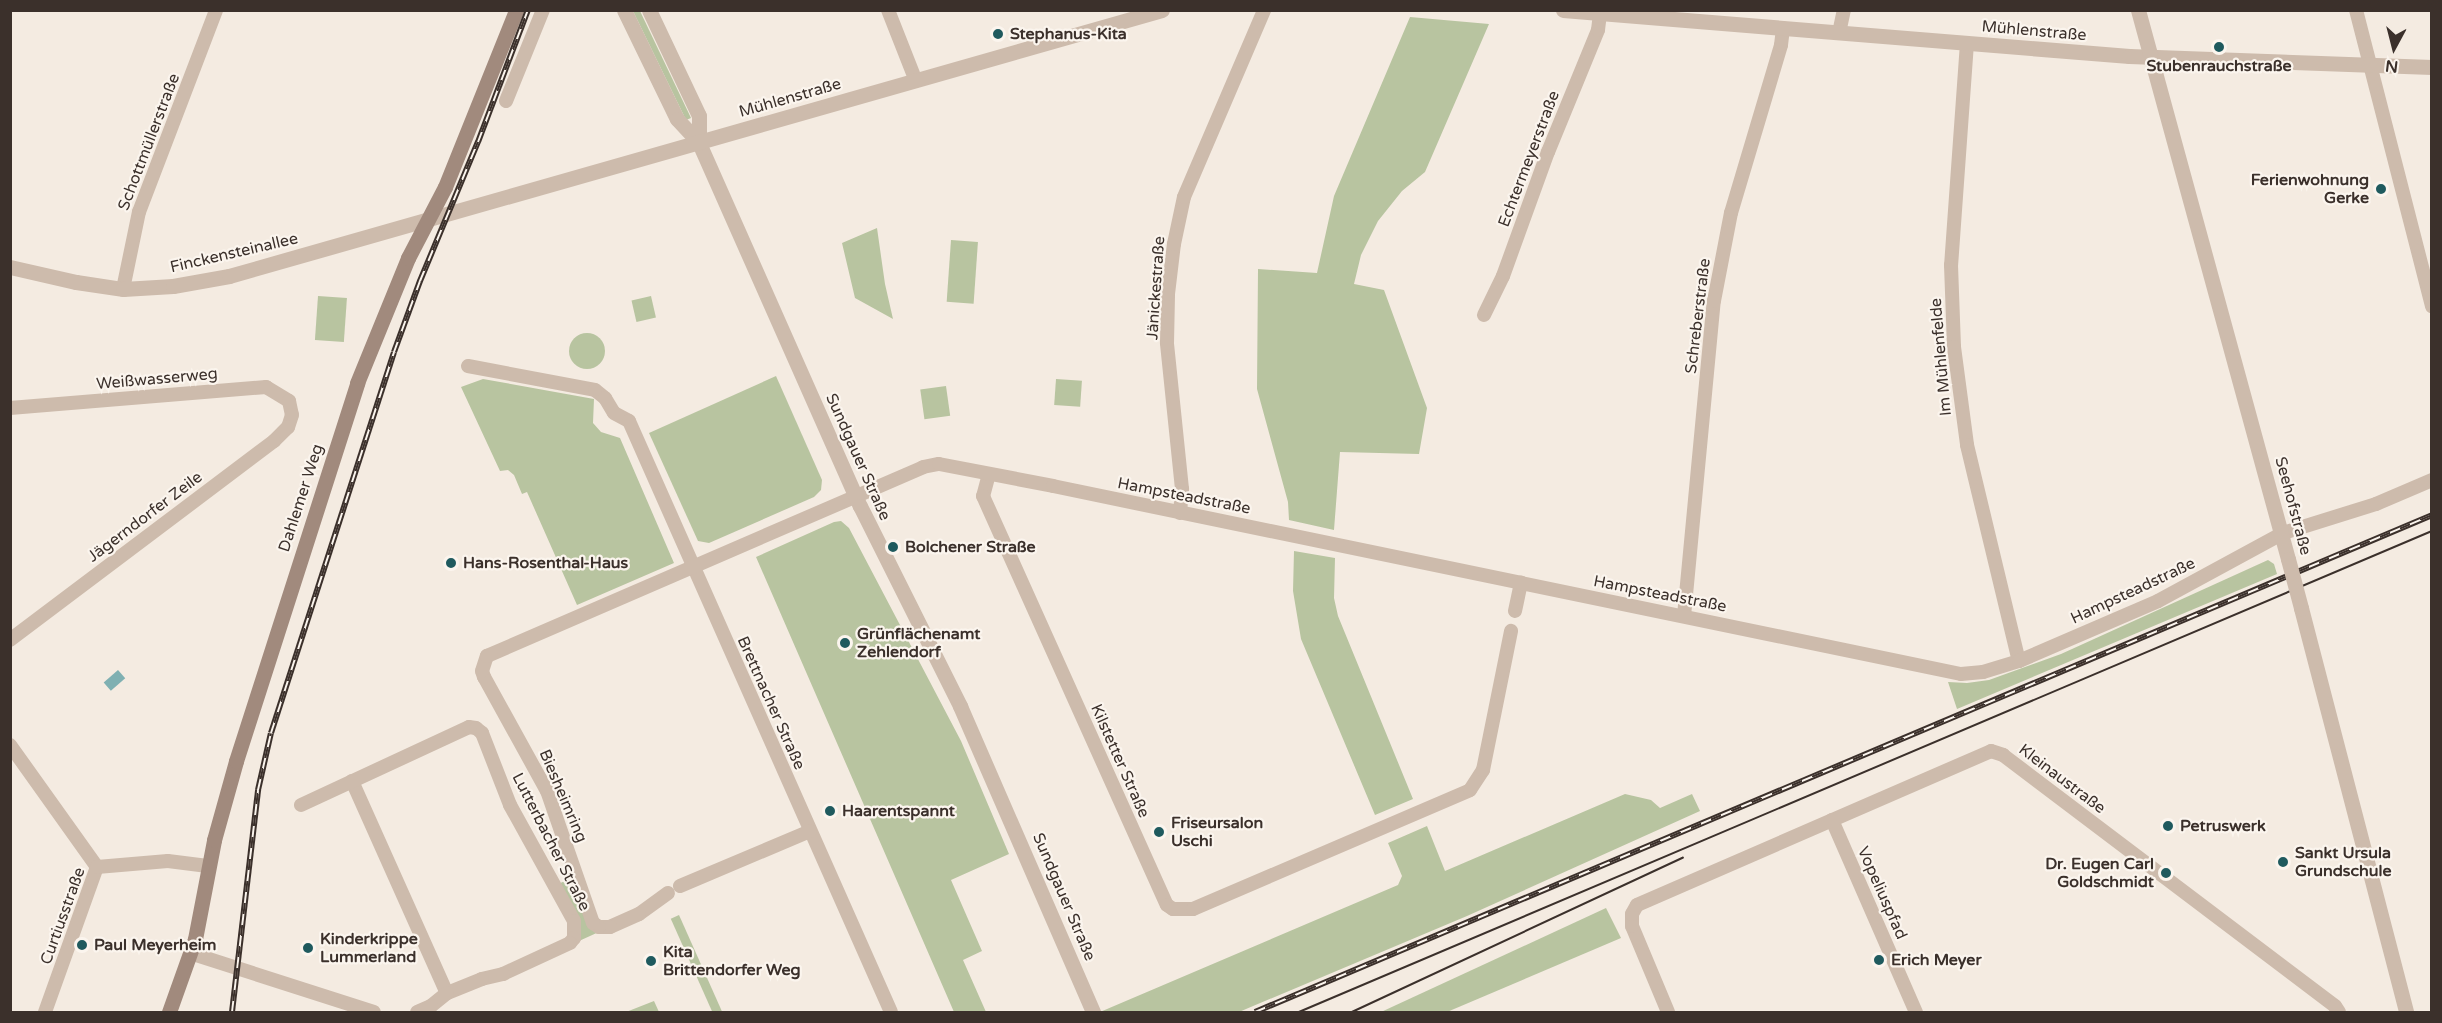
<!DOCTYPE html>
<html>
<head>
<meta charset="utf-8">
<style>
  body { margin:0 }
  #map { position:relative; width:2442px; height:1023px; overflow:hidden; background:#f4ebe1; font-family:"Varela Round",sans-serif }
  div>[style] { position:absolute }
  [style*='--x'] { left:calc(var(--x)*1px); top:calc(var(--y)*1px); width:calc(var(--w)*1px); rotate:calc(var(--a)*1deg) }
  .green>* { inset:0; background:#b8c4a0; transform-origin:0 0 }
  .round { border-radius:50% }
  .water>* { inset:0; background:#7fb0b2; transform-origin:0 0 }
  .minor>* { height:14px; margin:-7px; padding:0 7px; transform-origin:7px; border-radius:7px; background:#cdbbac }
  .tertiary>* { height:15px; margin:-7.5px; padding:0 7.5px; transform-origin:7.5px; border-radius:7.5px; background:#cdbbac }
  .secondary>* { height:15px; margin:-7.5px; padding:0 7.5px; transform-origin:7.5px; border-radius:7.5px; background:#a18a7d }
  .tram>* { height:1.5px; margin:-0.75px; padding:0 0.75px; transform-origin:0.75px; border-radius:0.75px; background:#3b302b }
  .rail>* { height:6px; margin-top:-3px; transform-origin:0; background:repeating-linear-gradient(90deg,#fbf5ee 0 11px,#3b302b 0 22px); box-sizing:border-box; border-block:2px solid #3b302b }
  .tertiary-bridge>* { height:15px; margin:-7.5px; padding:0 7.5px; transform-origin:7.5px; border-radius:7.5px; background:#cdbbac }
  .dots>* { width:16px; height:16px; translate:-50% -50%; box-sizing:border-box; border:3px solid #fbf5ee; border-radius:50% }
  span { translate:-50% -50%; white-space:nowrap; text-align:center; line-height:1.15; -webkit-text-stroke:4.5px #fbf5ee; paint-order:stroke }
  .street-label { font-size:16px; color:#3b302b }
  .poi-label { font-size:16px; color:#3b302b; font-weight:700 }
  .left { translate:0 -50%; text-align:left }
  .right { translate:-100% -50%; text-align:right }
  .frame { position:absolute; inset:0; border:12px solid #3b302b; pointer-events:none }
  .north { position:absolute; left:2364px; top:18px; width:60px; height:60px; -webkit-text-stroke:4px #fbf5ee; paint-order:stroke; rotate:187deg; font-size:16px; font-weight:700; line-height:24px; text-align:center; color:#3b302b }
  .north::after { content:''; display:block; margin:auto; width:21px; height:27px; background:#3b302b; clip-path:polygon(50% 0,100% 100%,50% 72%,0 100%) }
</style>
</head>
<body>
<div id="map">
  <div class="green">
    <i style="clip-path:polygon(633px 11px,640px 11px,691px 118px,686px 120px)"></i>
    <i style="clip-path:polygon(1410px 17px,1489px 24px,1425px 172px,1402px 191px,1378px 221px,1361px 255px,1354px 284px,1384px 290px,1427px 408px,1419px 454px,1340px 452px,1334px 530px,1289px 520px,1288px 502px,1257px 389px,1258px 269px,1317px 273px,1334px 196px)"></i>
    <i style="clip-path:polygon(877px 228px,885px 284px,893px 319px,855px 298px,842px 243px)"></i>
    <i style="left:951px;top:240px;width:27px;height:62px;rotate:4deg"></i>
    <i style="left:318px;top:296px;width:29px;height:44px;rotate:4deg"></i>
    <i style="left:651px;top:296px;width:22px;height:20px;rotate:77deg"></i>
    <i class="round" style="left:569px;top:333px;width:36px;height:36px"></i>
    <i style="clip-path:polygon(776px 376px,822px 480px,821px 490px,814px 497px,709px 543px,698px 541px,649px 433px)"></i>
    <i style="clip-path:polygon(483px 379px,594px 399px,593px 423px,601px 432px,620px 438px,674px 563px,577px 605px,527px 492px,522px 494px,514px 475px,508px 470px,500px 471px,461px 387px)"></i>
    <i style="left:1056px;top:379px;width:26px;height:26px;rotate:4deg"></i>
    <i style="left:946px;top:386px;width:30px;height:26px;rotate:82deg"></i>
    <i style="clip-path:polygon(841px 521px,849px 528px,961px 741px,1009px 854px,951px 880px,982px 951px,963px 960px,986px 1012px,954px 1012px,756px 557px,834px 522px)"></i>
    <i style="clip-path:polygon(1294px 551px,1335px 558px,1334px 598px,1338px 616px,1413px 799px,1375px 815px,1301px 639px,1293px 591px)"></i>
    <i style="clip-path:polygon(2268px 560px,2274px 564px,2277px 574px,1957px 709px,1948px 682px,1967px 683px,1989px 680px,2061px 654px)"></i>
    <i style="clip-path:polygon(1625px 794px,1651px 800px,1660px 808px,1692px 794px,1700px 811px,1467px 916px,1239px 1012px,1100px 1012px,1398px 885px,1402px 876px,1388px 843px,1427px 826px,1445px 871px)"></i>
    <i style="clip-path:polygon(572px 878px,601px 931px,579px 941px,580px 927px,558px 884px)"></i>
    <i style="clip-path:polygon(1606px 908px,1621px 938px,1447px 1012px,1381px 1012px)"></i>
    <i style="left:679px;top:915px;width:106px;height:9px;rotate:66deg"></i>
    <i style="clip-path:polygon(654px 1001px,659px 1012px,626px 1012px)"></i>
  </div>
  <div class="water">
    <i style="left:118px;top:670px;width:11px;height:19px;rotate:49deg"></i>
  </div>
  <div class="minor">
    <i style="--x:888;--y:10;--w:76;--a:68.5"></i>
    <i style="--x:2356;--y:10;--w:306;--a:75.6"></i>
    <i style="--x:1839;--y:33;--w:24;--a:-78"></i>
    <i style="--x:1967;--y:43;--w:223;--a:94.1"></i>
    <i style="--x:1951;--y:265;--w:82;--a:87.9"></i>
    <i style="--x:1954;--y:347;--w:99;--a:82.4"></i>
    <i style="--x:1967;--y:445;--w:222;--a:76.5"></i>
    <i style="--x:506;--y:101;--w:98;--a:-67.9"></i>
    <i style="--x:123;--y:289;--w:79;--a:-78.3"></i>
    <i style="--x:139;--y:212;--w:216;--a:-69.1"></i>
    <i style="--x:1484;--y:315;--w:43;--a:-64"></i>
    <i style="--x:1503;--y:276;--w:132;--a:-70.1"></i>
    <i style="--x:1548;--y:152;--w:132;--a:-67.7"></i>
    <i style="--x:1598;--y:30;--w:16;--a:-83"></i>
    <i style="--x:468;--y:366;--w:129;--a:10.7"></i>
    <i style="--x:595;--y:390;--w:13;--a:39"></i>
    <i style="--x:605;--y:398;--w:17;--a:59"></i>
    <i style="--x:614;--y:413;--w:17;--a:28"></i>
    <i style="--x:629;--y:421;--w:646;--a:66.09"></i>
    <i style="--x:10;--y:408;--w:257;--a:-4.7"></i>
    <i style="--x:266;--y:387;--w:27;--a:31"></i>
    <i style="--x:289;--y:401;--w:14;--a:78"></i>
    <i style="--x:292;--y:415;--w:13;--a:108"></i>
    <i style="--x:288;--y:427;--w:20;--a:135"></i>
    <i style="--x:274;--y:441;--w:331;--a:143"></i>
    <i style="--x:989;--y:474;--w:23;--a:105"></i>
    <i style="--x:983;--y:496;--w:448;--a:65.8"></i>
    <i style="--x:1167;--y:905;--w:7;--a:34"></i>
    <i style="--x:1173;--y:909;--w:20;--a:0"></i>
    <i style="--x:1193;--y:909;--w:301;--a:-23.2"></i>
    <i style="--x:1470;--y:790;--w:24;--a:-57"></i>
    <i style="--x:1483;--y:770;--w:142;--a:-78.6"></i>
    <i style="--x:1180;--y:513;--w:24;--a:-85"></i>
    <i style="--x:1182;--y:489;--w:147;--a:-95.9"></i>
    <i style="--x:1167;--y:343;--w:49;--a:-88.8"></i>
    <i style="--x:1168;--y:294;--w:50;--a:-83.2"></i>
    <i style="--x:1174;--y:244;--w:48;--a:-78"></i>
    <i style="--x:1184;--y:197;--w:203;--a:-66.8"></i>
    <i style="--x:1515;--y:611;--w:29;--a:-78"></i>
    <i style="--x:1684;--y:616;--w:316;--a:-84.6"></i>
    <i style="--x:1714;--y:301;--w:90;--a:-79.1"></i>
    <i style="--x:1731;--y:213;--w:175;--a:-73.4"></i>
    <i style="--x:1781;--y:45;--w:17;--a:-83"></i>
    <i style="--x:10;--y:745;--w:150;--a:54.5"></i>
    <i style="--x:352;--y:781;--w:232;--a:65.9"></i>
    <i style="--x:301;--y:805;--w:185;--a:-24.9"></i>
    <i style="--x:469;--y:727;--w:7;--a:8"></i>
    <i style="--x:476;--y:728;--w:8;--a:40"></i>
    <i style="--x:482;--y:733;--w:77;--a:68.7"></i>
    <i style="--x:510;--y:805;--w:132;--a:61.1"></i>
    <i style="--x:574;--y:921;--w:17;--a:90"></i>
    <i style="--x:574;--y:938;--w:6;--a:129"></i>
    <i style="--x:570;--y:943;--w:74;--a:155.2"></i>
    <i style="--x:503;--y:974;--w:22;--a:167"></i>
    <i style="--x:482;--y:979;--w:38;--a:158"></i>
    <i style="--x:447;--y:993;--w:21;--a:141"></i>
    <i style="--x:431;--y:1006;--w:15;--a:157"></i>
    <i style="--x:1832;--y:820;--w:210;--a:66.4"></i>
    <i style="--x:680;--y:886;--w:141;--a:-22.9"></i>
    <i style="--x:668;--y:893;--w:36;--a:144"></i>
    <i style="--x:639;--y:914;--w:32;--a:156"></i>
    <i style="--x:610;--y:927;--w:11;--a:180"></i>
    <i style="--x:599;--y:927;--w:7;--a:-146"></i>
    <i style="--x:593;--y:923;--w:140;--a:-109.2"></i>
    <i style="--x:547;--y:791;--w:130;--a:-118.9"></i>
    <i style="--x:484;--y:677;--w:6;--a:-108"></i>
    <i style="--x:482;--y:671;--w:16;--a:-72"></i>
    <i style="--x:487;--y:656;--w:475;--a:-23.4"></i>
    <i style="--x:923;--y:467;--w:16;--a:-11"></i>
    <i style="--x:939;--y:464;--w:116;--a:10.9"></i>
    <i style="--x:1053;--y:486;--w:927;--a:11.7"></i>
    <i style="--x:1961;--y:674;--w:22;--a:-5"></i>
    <i style="--x:1983;--y:672;--w:38;--a:-17"></i>
    <i style="--x:2019;--y:661;--w:151;--a:-23.3"></i>
    <i style="--x:2158;--y:601;--w:142;--a:-28.5"></i>
    <i style="--x:2283;--y:533;--w:97;--a:-17.3"></i>
    <i style="--x:2376;--y:504;--w:61;--a:-23.2"></i>
    <i style="--x:190;--y:953;--w:193;--a:17.8"></i>
    <i style="--x:45;--y:1012;--w:154;--a:-70.3"></i>
    <i style="--x:97;--y:867;--w:71;--a:-4.8"></i>
    <i style="--x:168;--y:861;--w:40;--a:7.1"></i>
    <i style="--x:1668;--y:1012;--w:93;--a:-112.7"></i>
    <i style="--x:1632;--y:926;--w:12;--a:-90"></i>
    <i style="--x:1632;--y:914;--w:10;--a:-61"></i>
    <i style="--x:1637;--y:905;--w:386;--a:-23.5"></i>
    <i style="--x:1991;--y:751;--w:13;--a:18"></i>
    <i style="--x:2003;--y:755;--w:416;--a:37.1"></i>
    <i style="--x:2335;--y:1006;--w:7;--a:56"></i>
  </div>
  <div class="tertiary">
    <i style="--x:624;--y:10;--w:121;--a:64.1"></i>
    <i style="--x:677;--y:119;--w:33;--a:47"></i>
    <i style="--x:699;--y:143;--w:397;--a:66.1"></i>
    <i style="--x:860;--y:506;--w:224;--a:63.4"></i>
    <i style="--x:960;--y:706;--w:334;--a:66.5"></i>
    <i style="--x:649;--y:10;--w:117;--a:64.7"></i>
    <i style="--x:699;--y:116;--w:27;--a:90"></i>
    <i style="--x:1563;--y:10;--w:568;--a:4.65"></i>
    <i style="--x:2129;--y:56;--w:303;--a:2.1"></i>
    <i style="--x:2138;--y:10;--w:569;--a:74.72"></i>
    <i style="--x:10;--y:267;--w:68;--a:12.8"></i>
    <i style="--x:76;--y:282;--w:48;--a:8.5"></i>
    <i style="--x:123;--y:289;--w:50;--a:-3.4"></i>
    <i style="--x:173;--y:286;--w:57;--a:-10.1"></i>
    <i style="--x:229;--y:276;--w:970;--a:-15.91"></i>
    <i style="--x:2301;--y:608;--w:417;--a:75.4"></i>
  </div>
  <div class="secondary">
    <i style="--x:169;--y:1012;--w:77;--a:-70.4"></i>
    <i style="--x:195;--y:939;--w:101;--a:-79.1"></i>
    <i style="--x:214;--y:840;--w:82;--a:-74.4"></i>
    <i style="--x:236;--y:761;--w:397;--a:-72.2"></i>
    <i style="--x:357;--y:383;--w:135;--a:-67.8"></i>
    <i style="--x:408;--y:258;--w:80;--a:-62.5"></i>
    <i style="--x:445;--y:187;--w:191;--a:-68.1"></i>
  </div>
  <div class="tram">
    <i style="--x:1299;--y:1012;--w:1231;--a:-23"></i>
    <i style="--x:1352;--y:1012;--w:365;--a:-25"></i>
  </div>
  <div class="rail">
    <i style="--x:232;--y:1012;--w:224;--a:-83.3"></i>
    <i style="--x:258;--y:790;--w:58;--a:-77.2"></i>
    <i style="--x:271;--y:733;--w:400;--a:-72.1"></i>
    <i style="--x:394;--y:352;--w:76;--a:-69.9"></i>
    <i style="--x:420;--y:281;--w:151;--a:-67.4"></i>
    <i style="--x:478;--y:142;--w:141;--a:-69.3"></i>
    <i style="--x:1255;--y:1012;--w:1278;--a:-22.89"></i>
  </div>
  <div class="tertiary-bridge">
    <i style="--x:2288;--y:559;--w:51;--a:75.1"></i>
  </div>
  <div class="dots">
    <i style="left:998px;top:34px;background:#1f5a5e"></i>
    <i style="left:2219px;top:47px;background:#1f5a5e"></i>
    <i style="left:2381px;top:189px;background:#1f5a5e"></i>
    <i style="left:893px;top:547px;background:#1f5a5e"></i>
    <i style="left:451px;top:563px;background:#1f5a5e"></i>
    <i style="left:845px;top:643px;background:#1f5a5e"></i>
    <i style="left:830px;top:811px;background:#1f5a5e"></i>
    <i style="left:2168px;top:826px;background:#1f5a5e"></i>
    <i style="left:1159px;top:832px;background:#1f5a5e"></i>
    <i style="left:2283px;top:862px;background:#1f5a5e"></i>
    <i style="left:2166px;top:873px;background:#1f5a5e"></i>
    <i style="left:82px;top:945px;background:#1f5a5e"></i>
    <i style="left:308px;top:948px;background:#1f5a5e"></i>
    <i style="left:1879px;top:960px;background:#1f5a5e"></i>
    <i style="left:651px;top:961px;background:#1f5a5e"></i>
  </div>
  <div class="street-label">
    <span style="left:2034px;top:31px;rotate:5deg">Mühlenstraße</span>
    <span style="left:790px;top:98px;rotate:-16deg">Mühlenstraße</span>
    <span style="left:149px;top:142px;rotate:-69deg">Schottmüllerstraße</span>
    <span style="left:1529px;top:159px;rotate:-69deg">Echtermeyerstraße</span>
    <span style="left:234px;top:253px;rotate:-13deg">Finckensteinallee</span>
    <span style="left:1156px;top:288px;rotate:-86deg">Jänickestraße</span>
    <span style="left:1698px;top:316px;rotate:-83deg">Schreberstraße</span>
    <span style="left:1941px;top:357px;rotate:-95deg">Im Mühlenfelde</span>
    <span style="left:157px;top:379px;rotate:-5deg">Weißwasserweg</span>
    <span style="left:858px;top:457px;rotate:66deg">Sundgauer Straße</span>
    <span style="left:1184px;top:496px;rotate:11deg">Hampsteadstraße</span>
    <span style="left:301px;top:498px;rotate:-72deg">Dahlemer Weg</span>
    <span style="left:2293px;top:506px;rotate:75deg">Seehofstraße</span>
    <span style="left:145px;top:517px;rotate:-37deg">Jägerndorfer Zeile</span>
    <span style="left:2133px;top:591px;rotate:-25deg">Hampsteadstraße</span>
    <span style="left:1660px;top:594px;rotate:11deg">Hampsteadstraße</span>
    <span style="left:771px;top:703px;rotate:66deg">Brettnacher Straße</span>
    <span style="left:1120px;top:761px;rotate:66deg">Kilstetter Straße</span>
    <span style="left:2062px;top:779px;rotate:37deg">Kleinaustraße</span>
    <span style="left:563px;top:796px;rotate:67deg">Biesheimring</span>
    <span style="left:551px;top:842px;rotate:63deg">Lutterbacher Straße</span>
    <span style="left:1882px;top:893px;rotate:66deg">Vopeliuspfad</span>
    <span style="left:1064px;top:897px;rotate:67deg">Sundgauer Straße</span>
    <span style="left:63px;top:916px;rotate:-70deg">Curtiusstraße</span>
  </div>
  <div class="poi-label">
    <span class="left" style="left:1010px;top:34px">Stephanus-Kita</span>
    <span style="left:2219px;top:66px">Stubenrauchstraße</span>
    <span class="right" style="left:2369px;top:189px">Ferienwohnung<br>Gerke</span>
    <span class="left" style="left:905px;top:547px">Bolchener Straße</span>
    <span class="left" style="left:463px;top:563px">Hans-Rosenthal-Haus</span>
    <span class="left" style="left:857px;top:643px">Grünflächenamt<br>Zehlendorf</span>
    <span class="left" style="left:842px;top:811px">Haarentspannt</span>
    <span class="left" style="left:1171px;top:832px">Friseursalon<br>Uschi</span>
    <span class="left" style="left:2180px;top:826px">Petruswerk</span>
    <span class="left" style="left:2295px;top:862px">Sankt Ursula<br>Grundschule</span>
    <span class="right" style="left:2154px;top:873px">Dr. Eugen Carl<br>Goldschmidt</span>
    <span class="left" style="left:320px;top:948px">Kinderkrippe<br>Lummerland</span>
    <span class="left" style="left:94px;top:945px">Paul Meyerheim</span>
    <span class="left" style="left:663px;top:961px">Kita<br>Brittendorfer Weg</span>
    <span class="left" style="left:1891px;top:960px">Erich Meyer</span>
  </div>
  <div class="frame"></div>
  <div class="north">N</div>
</div>
</body>
</html>
